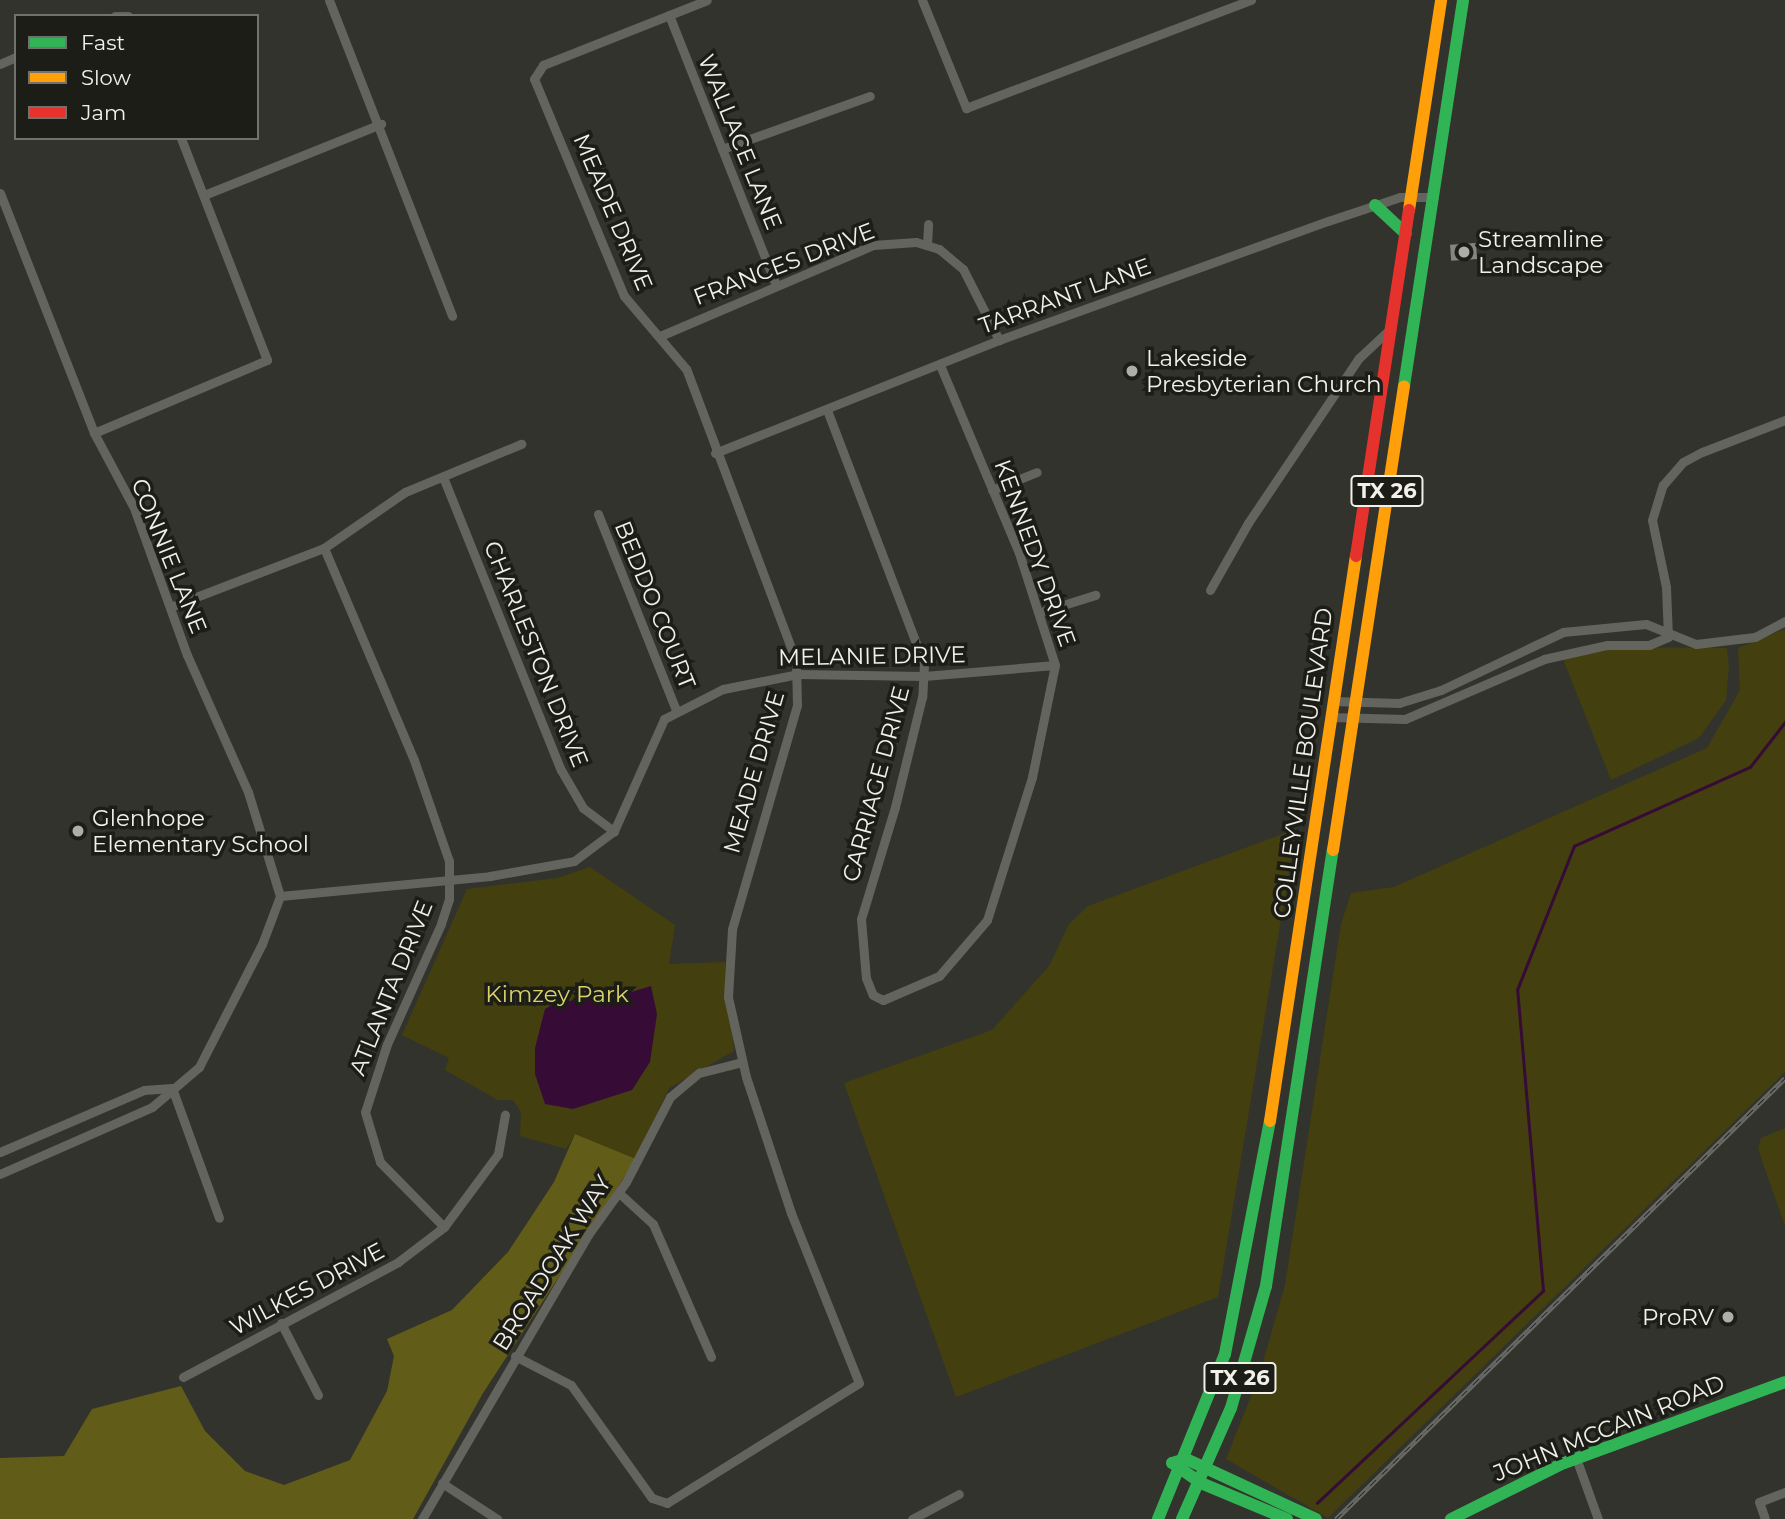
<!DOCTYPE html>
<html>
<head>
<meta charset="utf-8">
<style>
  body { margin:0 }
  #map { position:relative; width:1785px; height:1519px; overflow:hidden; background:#33332d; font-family:Montserrat,sans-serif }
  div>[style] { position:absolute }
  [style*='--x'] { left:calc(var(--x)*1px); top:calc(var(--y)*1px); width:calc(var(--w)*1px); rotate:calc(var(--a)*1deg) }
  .green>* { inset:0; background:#433f0f }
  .forest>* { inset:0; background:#615c17 }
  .water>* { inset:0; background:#360c36 }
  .stream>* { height:2.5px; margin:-1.25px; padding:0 1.25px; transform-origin:1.25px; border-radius:1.25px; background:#360c36 }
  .building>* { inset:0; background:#868681; transform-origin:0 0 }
  .street>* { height:9px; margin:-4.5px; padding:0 4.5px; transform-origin:4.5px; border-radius:4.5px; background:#64645f }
  .fast>* { height:12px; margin:-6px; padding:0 6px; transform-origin:6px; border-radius:6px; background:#30b455 }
  .slow>* { height:12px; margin:-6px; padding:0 6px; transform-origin:6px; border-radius:6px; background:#ff9f0a }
  .jam>* { height:12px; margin:-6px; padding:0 6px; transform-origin:6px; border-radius:6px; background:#e5322d }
  .rail>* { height:5px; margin-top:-2.5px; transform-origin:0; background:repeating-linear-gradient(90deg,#1d1d17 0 8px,#6a6a67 0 16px); box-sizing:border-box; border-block:2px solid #6a6a67 }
  .dots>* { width:19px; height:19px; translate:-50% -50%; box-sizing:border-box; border:4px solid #1d1d17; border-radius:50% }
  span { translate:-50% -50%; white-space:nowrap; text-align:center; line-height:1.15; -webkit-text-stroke:7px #1d1d17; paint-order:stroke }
  .shield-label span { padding:2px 5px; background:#1d1d17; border:2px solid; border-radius:5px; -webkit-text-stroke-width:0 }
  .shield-label { font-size:21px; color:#f1f0e9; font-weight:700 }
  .street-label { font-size:23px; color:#f1f0e9 }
  .poi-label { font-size:23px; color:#f1f0e9 }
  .left { translate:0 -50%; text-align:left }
  .right { translate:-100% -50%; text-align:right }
  .park-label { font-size:23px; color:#d9d26b }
  .legend { position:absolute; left:14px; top:14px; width:245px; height:126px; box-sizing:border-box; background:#1d1d17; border:2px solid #72716b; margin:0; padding:9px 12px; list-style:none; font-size:21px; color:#f1f0e9 }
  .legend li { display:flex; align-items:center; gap:14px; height:35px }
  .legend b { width:35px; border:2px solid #72716b }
</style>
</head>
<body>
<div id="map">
  <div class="green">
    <i style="clip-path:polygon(1785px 629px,1785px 1072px,1328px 1518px,1226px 1459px,1259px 1376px,1285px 1285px,1341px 924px,1351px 893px,1394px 887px,1707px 748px,1740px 690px,1738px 648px)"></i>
    <i style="clip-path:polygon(1609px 647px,1727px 648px,1729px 667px,1726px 700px,1699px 738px,1611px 780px,1563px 659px)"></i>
    <i style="clip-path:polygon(1296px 829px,1218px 1297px,956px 1397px,844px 1083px,992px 1030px,1049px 966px,1069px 924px,1088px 906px)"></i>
    <i style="clip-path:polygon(590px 867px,675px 925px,669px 964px,725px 962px,734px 1051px,669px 1088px,636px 1159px,575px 1134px,566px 1149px,520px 1136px,521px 1112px,513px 1100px,498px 1100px,445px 1070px,449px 1058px,402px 1035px,467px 889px,557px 878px)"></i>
    <i style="clip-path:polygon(1785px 1128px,1785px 1226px,1758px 1149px,1761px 1138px)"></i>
  </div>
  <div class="forest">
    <i style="clip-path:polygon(575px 1134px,636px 1159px,483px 1393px,413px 1519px,0 1519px,0 1458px,64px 1456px,92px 1409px,181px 1386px,205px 1431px,245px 1471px,284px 1485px,350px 1460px,387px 1391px,394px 1356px,387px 1339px,452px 1310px,508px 1252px,554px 1182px)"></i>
  </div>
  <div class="water">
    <i style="clip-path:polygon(651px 986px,657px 1014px,650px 1062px,632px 1090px,573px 1109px,545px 1104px,535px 1074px,535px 1048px,545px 1009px,557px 1002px,615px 997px)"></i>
  </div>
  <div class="stream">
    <i style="--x:1317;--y:1503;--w:310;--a:-43.2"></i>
    <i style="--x:1543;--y:1291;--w:302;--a:-94.9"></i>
    <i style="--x:1517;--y:990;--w:155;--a:-68.4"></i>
    <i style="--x:1574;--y:846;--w:193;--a:-24.2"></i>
    <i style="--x:1750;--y:767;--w:57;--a:-52.1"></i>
  </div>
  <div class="building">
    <i style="left:1476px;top:243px;width:16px;height:26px;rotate:86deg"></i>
  </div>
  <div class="street">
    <i style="--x:329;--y:0;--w:339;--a:68.7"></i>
    <i style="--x:922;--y:0;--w:117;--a:67.8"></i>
    <i style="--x:966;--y:108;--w:305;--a:-20.8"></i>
    <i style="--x:669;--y:15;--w:288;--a:68.4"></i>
    <i style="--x:115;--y:16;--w:13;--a:0"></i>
    <i style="--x:0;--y:64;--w:17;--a:-24"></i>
    <i style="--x:722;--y:149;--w:157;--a:-19.7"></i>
    <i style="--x:0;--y:193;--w:258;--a:68.6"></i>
    <i style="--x:94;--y:433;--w:85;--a:61.9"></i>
    <i style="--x:134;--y:508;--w:156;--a:70.2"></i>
    <i style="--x:187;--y:655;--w:150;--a:66"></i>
    <i style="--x:248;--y:792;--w:109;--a:72.9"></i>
    <i style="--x:204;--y:195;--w:191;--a:-21.9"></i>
    <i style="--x:927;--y:245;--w:21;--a:-87"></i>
    <i style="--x:660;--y:336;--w:232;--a:-23.1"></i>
    <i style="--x:873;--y:245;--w:43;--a:-4"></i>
    <i style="--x:916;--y:242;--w:24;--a:17"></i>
    <i style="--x:939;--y:249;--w:31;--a:40"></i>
    <i style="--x:963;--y:269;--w:80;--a:63.1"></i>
    <i style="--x:827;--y:410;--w:272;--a:69.1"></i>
    <i style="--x:924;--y:664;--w:33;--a:93"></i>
    <i style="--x:922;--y:697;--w:113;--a:103.8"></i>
    <i style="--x:895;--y:807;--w:117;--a:106.9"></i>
    <i style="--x:861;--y:919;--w:59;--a:85.2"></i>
    <i style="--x:866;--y:978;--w:18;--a:68"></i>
    <i style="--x:873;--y:995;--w:11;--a:27"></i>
    <i style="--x:883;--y:1000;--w:61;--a:-23.2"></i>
    <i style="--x:939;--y:976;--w:74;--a:-49.4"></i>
    <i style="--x:987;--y:920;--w:150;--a:-72.5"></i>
    <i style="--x:1032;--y:777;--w:114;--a:-78.4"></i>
    <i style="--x:1055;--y:665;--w:118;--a:-107.8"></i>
    <i style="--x:1019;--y:553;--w:204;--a:-112.8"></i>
    <i style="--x:94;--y:433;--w:188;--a:-22.9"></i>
    <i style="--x:267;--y:360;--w:238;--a:-111.2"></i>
    <i style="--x:715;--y:453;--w:306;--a:-21.7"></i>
    <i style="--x:999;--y:340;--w:350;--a:-19.9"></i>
    <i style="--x:1328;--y:221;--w:76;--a:-18.4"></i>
    <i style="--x:1400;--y:197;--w:34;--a:0"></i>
    <i style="--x:443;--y:477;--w:316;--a:68.1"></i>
    <i style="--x:561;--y:770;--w:44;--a:59.9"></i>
    <i style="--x:583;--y:808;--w:39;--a:37"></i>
    <i style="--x:992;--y:490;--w:48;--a:-21.8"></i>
    <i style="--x:598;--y:514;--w:211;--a:68.3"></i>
    <i style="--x:324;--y:548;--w:230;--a:67"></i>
    <i style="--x:414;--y:760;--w:107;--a:70.9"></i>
    <i style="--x:449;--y:861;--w:38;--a:90"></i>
    <i style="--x:449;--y:899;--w:26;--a:108"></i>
    <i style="--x:441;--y:924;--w:132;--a:114.2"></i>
    <i style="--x:387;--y:1044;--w:71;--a:107.9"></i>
    <i style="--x:365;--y:1112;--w:52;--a:73.3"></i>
    <i style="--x:380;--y:1162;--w:91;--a:45.4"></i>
    <i style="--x:1210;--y:590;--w:77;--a:-60.4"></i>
    <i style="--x:1248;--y:523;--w:199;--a:-56.1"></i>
    <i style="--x:1359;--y:358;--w:42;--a:-43.1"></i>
    <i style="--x:170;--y:607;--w:165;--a:-21"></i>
    <i style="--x:324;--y:548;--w:98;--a:-34.7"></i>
    <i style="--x:405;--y:492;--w:126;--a:-22.5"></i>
    <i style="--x:1041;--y:612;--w:57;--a:-17.5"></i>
    <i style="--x:1668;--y:637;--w:50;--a:-92.3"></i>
    <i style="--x:1666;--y:587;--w:68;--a:-101.8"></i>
    <i style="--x:1652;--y:520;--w:37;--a:-73"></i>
    <i style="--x:1663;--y:485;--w:30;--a:-49"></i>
    <i style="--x:1683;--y:462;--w:21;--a:-28"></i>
    <i style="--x:1702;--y:452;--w:89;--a:-21.1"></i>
    <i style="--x:1333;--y:701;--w:66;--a:1.7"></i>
    <i style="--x:1399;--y:703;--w:44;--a:-17.2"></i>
    <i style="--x:1441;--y:690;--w:135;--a:-25.4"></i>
    <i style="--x:1563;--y:632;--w:83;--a:-5.5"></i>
    <i style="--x:1646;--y:624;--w:54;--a:21.8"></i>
    <i style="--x:1696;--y:644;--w:59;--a:-6.8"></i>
    <i style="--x:1755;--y:637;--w:34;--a:-28"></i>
    <i style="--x:1331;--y:717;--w:74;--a:1.5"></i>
    <i style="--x:1405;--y:719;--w:151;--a:-23.3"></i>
    <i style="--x:1544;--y:659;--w:65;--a:-12.5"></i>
    <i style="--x:1607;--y:645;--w:42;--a:0"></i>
    <i style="--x:1649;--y:645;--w:21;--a:-23"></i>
    <i style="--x:280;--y:896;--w:211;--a:-5.4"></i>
    <i style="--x:490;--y:876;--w:85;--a:-10.1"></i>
    <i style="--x:574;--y:861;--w:50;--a:-36.9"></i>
    <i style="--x:614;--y:831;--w:123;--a:-65.9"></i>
    <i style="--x:664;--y:719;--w:66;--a:-27"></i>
    <i style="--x:723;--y:689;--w:76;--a:-11.3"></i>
    <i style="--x:798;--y:674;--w:126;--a:0.9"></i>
    <i style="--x:924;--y:676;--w:131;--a:-4.8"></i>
    <i style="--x:172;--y:1088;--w:138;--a:70.1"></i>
    <i style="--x:0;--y:1152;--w:157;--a:-23.3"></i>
    <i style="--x:144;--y:1090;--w:28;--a:-4"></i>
    <i style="--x:0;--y:1174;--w:166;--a:-23.8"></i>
    <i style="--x:152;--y:1107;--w:62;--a:-40.4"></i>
    <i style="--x:199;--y:1067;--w:138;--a:-62.9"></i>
    <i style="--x:262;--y:944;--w:51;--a:-69.4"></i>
    <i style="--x:619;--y:1193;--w:46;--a:42.4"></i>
    <i style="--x:653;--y:1224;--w:145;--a:66.4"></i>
    <i style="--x:281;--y:1323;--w:81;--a:62.8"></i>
    <i style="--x:515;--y:1356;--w:63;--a:27.4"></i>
    <i style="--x:571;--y:1385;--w:139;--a:54.4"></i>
    <i style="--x:652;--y:1498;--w:16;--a:18"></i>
    <i style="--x:667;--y:1503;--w:226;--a:-32"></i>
    <i style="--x:859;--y:1383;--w:183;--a:-111.8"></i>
    <i style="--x:791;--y:1213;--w:143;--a:-108.3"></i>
    <i style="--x:746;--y:1077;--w:82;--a:-102.7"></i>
    <i style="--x:728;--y:997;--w:68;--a:-86.6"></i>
    <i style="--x:732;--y:929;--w:233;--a:-73.8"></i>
    <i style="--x:797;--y:705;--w:44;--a:-91.3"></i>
    <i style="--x:796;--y:661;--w:312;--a:-110.6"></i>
    <i style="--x:686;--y:369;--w:96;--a:-130.3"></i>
    <i style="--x:624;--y:296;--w:235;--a:-112.5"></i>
    <i style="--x:534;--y:79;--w:17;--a:-57"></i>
    <i style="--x:543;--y:65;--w:176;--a:-21.6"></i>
    <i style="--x:183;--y:1377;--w:244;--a:-28.1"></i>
    <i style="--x:398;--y:1262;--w:58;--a:-37.3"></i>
    <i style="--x:444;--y:1227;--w:91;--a:-53.5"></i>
    <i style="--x:498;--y:1154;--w:40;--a:-80"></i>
    <i style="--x:1576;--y:1458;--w:65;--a:70.2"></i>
    <i style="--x:442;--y:1483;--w:66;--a:33.2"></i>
    <i style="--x:422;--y:1519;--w:329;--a:-59.7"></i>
    <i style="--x:588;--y:1235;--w:65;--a:-54.4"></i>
    <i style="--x:626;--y:1182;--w:96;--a:-62.6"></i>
    <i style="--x:670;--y:1097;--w:38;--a:-40"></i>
    <i style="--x:699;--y:1073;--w:44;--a:-14.3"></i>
    <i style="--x:912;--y:1519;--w:53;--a:-28"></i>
    <i style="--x:1765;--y:1519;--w:18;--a:-109"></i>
    <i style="--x:1759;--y:1502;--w:28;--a:-21"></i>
  </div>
  <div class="fast">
    <i style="--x:1375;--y:205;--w:42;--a:43.1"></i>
    <i style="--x:1404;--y:386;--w:390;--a:-81.3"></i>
    <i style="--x:1158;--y:1519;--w:178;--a:-67.9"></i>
    <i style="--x:1225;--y:1354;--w:237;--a:-79.1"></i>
    <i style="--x:1182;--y:1519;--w:121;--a:-66.2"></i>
    <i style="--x:1231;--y:1408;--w:127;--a:-74"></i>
    <i style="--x:1266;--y:1286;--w:441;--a:-81.3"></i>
    <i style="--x:1287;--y:1519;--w:93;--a:-157.3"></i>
    <i style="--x:1201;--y:1483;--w:35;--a:-145"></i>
    <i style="--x:1172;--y:1463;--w:15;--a:-16"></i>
    <i style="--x:1186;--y:1459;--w:143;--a:24.8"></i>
    <i style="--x:1451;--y:1519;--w:126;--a:-26.4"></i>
    <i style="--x:1564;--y:1463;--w:235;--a:-20.1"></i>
  </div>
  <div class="slow">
    <i style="--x:1409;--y:210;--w:212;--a:-81.3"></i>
    <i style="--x:1333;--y:850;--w:469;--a:-81.3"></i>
    <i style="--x:1270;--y:1121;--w:572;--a:-81.35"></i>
  </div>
  <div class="jam">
    <i style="--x:1356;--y:556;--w:350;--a:-81.3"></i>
  </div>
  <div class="rail">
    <i style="--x:1336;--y:1519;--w:629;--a:-44.48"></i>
  </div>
  <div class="dots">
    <i style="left:1464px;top:252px;background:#aeaea7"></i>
    <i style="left:1132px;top:371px;background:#aeaea7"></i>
    <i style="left:78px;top:831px;background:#aeaea7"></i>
    <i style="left:1728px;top:1317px;background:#aeaea7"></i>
  </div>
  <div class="shield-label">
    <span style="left:1387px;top:491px">TX 26</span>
    <span style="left:1240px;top:1378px">TX 26</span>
  </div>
  <div class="street-label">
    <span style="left:740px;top:142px;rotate:68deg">WALLACE LANE</span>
    <span style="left:613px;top:212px;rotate:67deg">MEADE DRIVE</span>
    <span style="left:784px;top:264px;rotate:-21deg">FRANCES DRIVE</span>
    <span style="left:1065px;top:296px;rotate:-20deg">TARRANT LANE</span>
    <span style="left:1035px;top:553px;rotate:70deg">KENNEDY DRIVE</span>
    <span style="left:169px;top:556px;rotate:68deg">CONNIE LANE</span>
    <span style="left:655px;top:605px;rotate:68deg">BEDDO COURT</span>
    <span style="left:536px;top:654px;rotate:68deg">CHARLESTON DRIVE</span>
    <span style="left:872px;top:656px;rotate:-1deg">MELANIE DRIVE</span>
    <span style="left:1303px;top:763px;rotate:-82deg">COLLEYVILLE BOULEVARD</span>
    <span style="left:754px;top:772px;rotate:-74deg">MEADE DRIVE</span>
    <span style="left:876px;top:784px;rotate:-75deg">CARRIAGE DRIVE</span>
    <span style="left:391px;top:988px;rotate:-68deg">ATLANTA DRIVE</span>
    <span style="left:552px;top:1263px;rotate:-58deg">BROADOAK WAY</span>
    <span style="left:307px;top:1289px;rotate:-28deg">WILKES DRIVE</span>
    <span style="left:1609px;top:1428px;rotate:-22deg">JOHN MCCAIN ROAD</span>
  </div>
  <div class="poi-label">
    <span class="left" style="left:1478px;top:252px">Streamline<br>Landscape</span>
    <span class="left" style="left:1146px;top:371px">Lakeside<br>Presbyterian Church</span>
    <span class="left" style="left:92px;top:831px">Glenhope<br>Elementary School</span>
    <span class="right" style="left:1714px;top:1317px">ProRV</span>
  </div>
  <div class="park-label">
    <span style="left:557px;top:994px">Kimzey Park</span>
  </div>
  <ul class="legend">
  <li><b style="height:9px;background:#30b455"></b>Fast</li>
  <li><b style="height:9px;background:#ff9f0a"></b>Slow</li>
  <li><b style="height:9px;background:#e5322d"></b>Jam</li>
  </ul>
</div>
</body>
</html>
